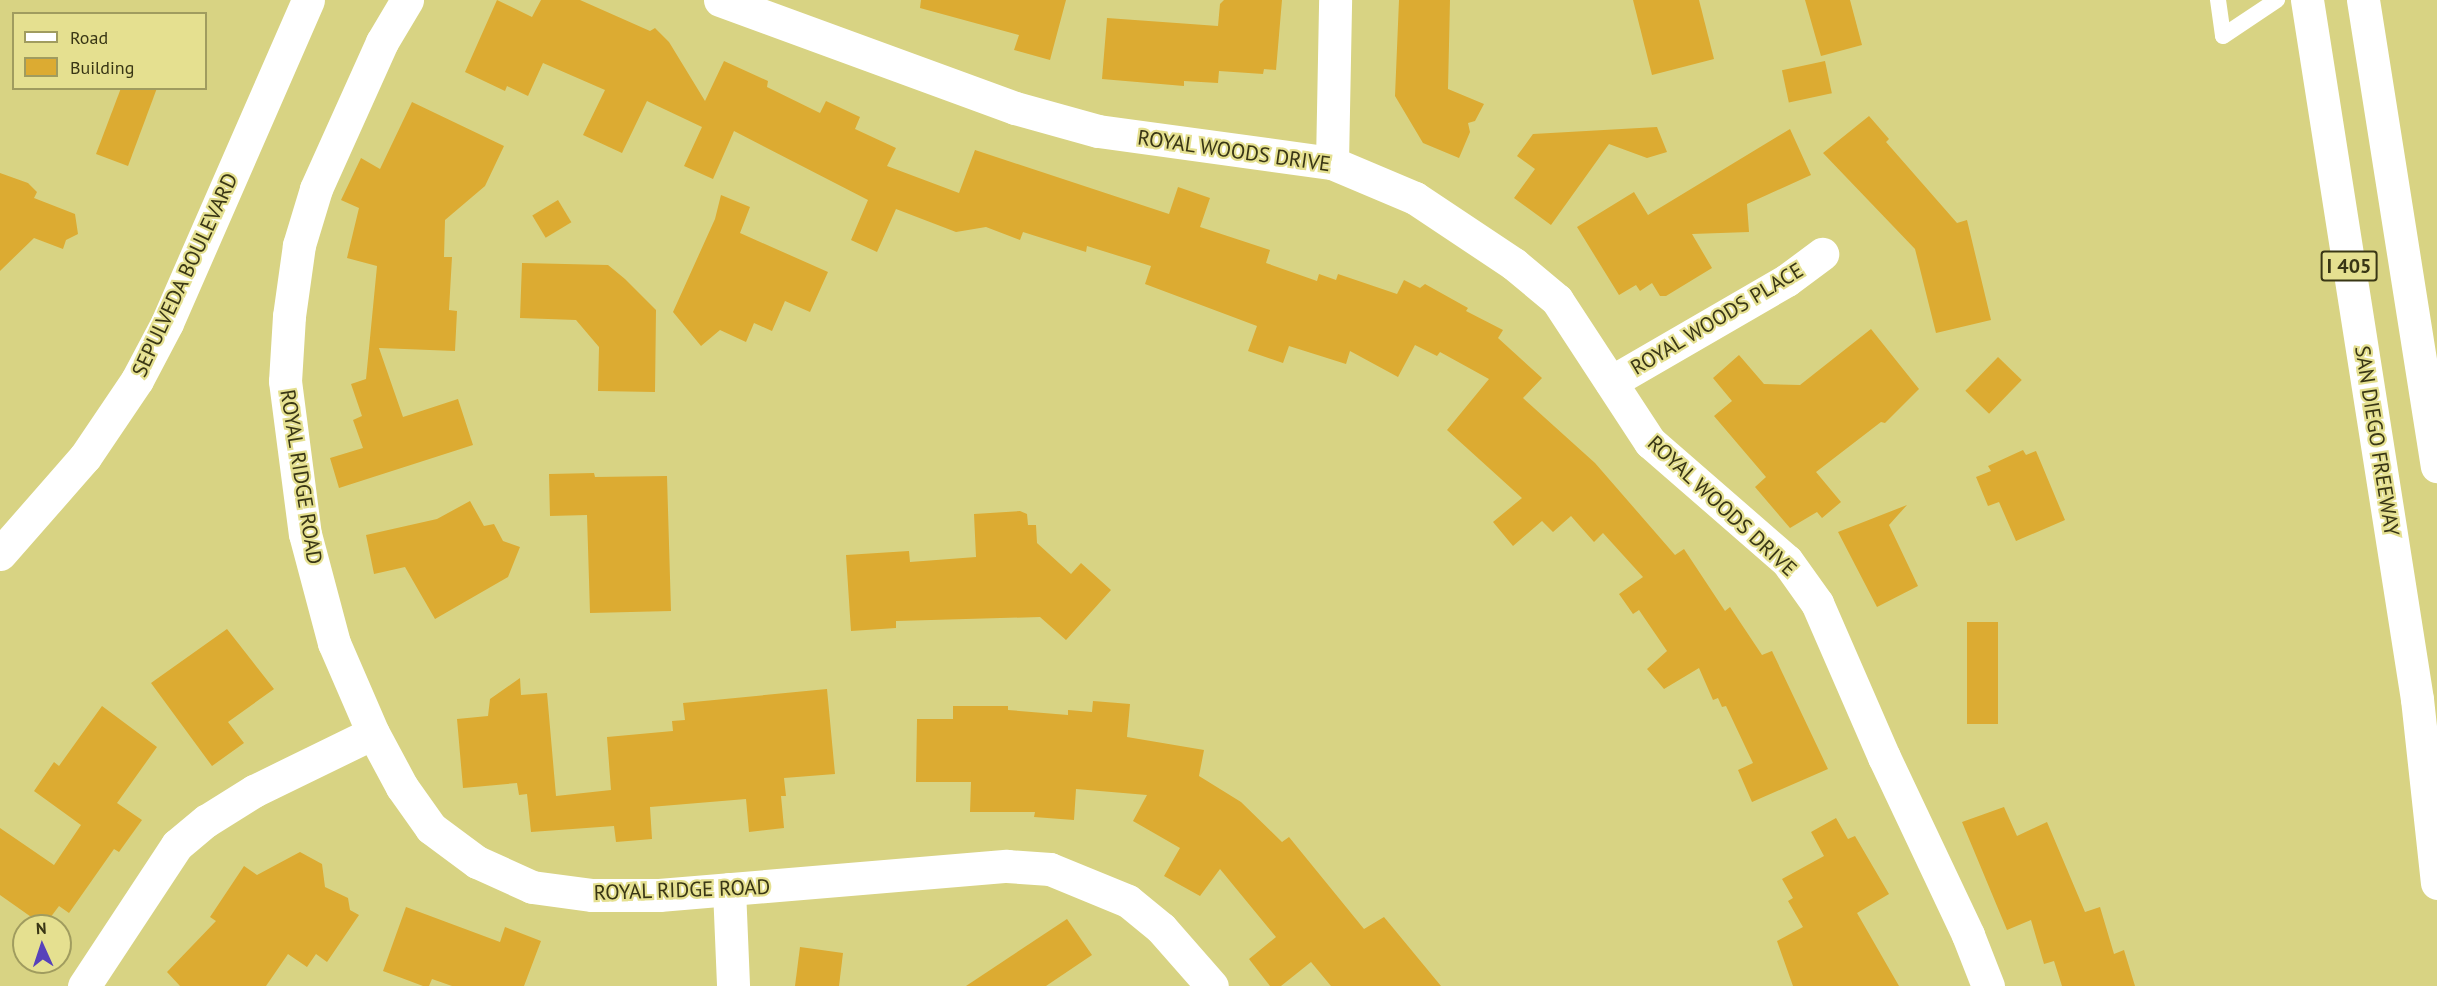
<!DOCTYPE html>
<html>
<head>
<meta charset="utf-8">
<style>
  body { margin:0 }
  #map { position:relative; width:2437px; height:986px; overflow:hidden; background:#d8d383; font-family:"PT Sans",sans-serif }
  div>[style] { position:absolute }
  [style*='--x'] { left:calc(var(--x)*1px); top:calc(var(--y)*1px); width:calc(var(--w)*1px); rotate:calc(var(--a)*1deg) }
  .building>* { inset:0; background:#dcab32; transform-origin:0 0 }
  .service>* { height:16px; margin:-8px; padding:0 8px; transform-origin:8px; border-radius:8px; background:#fff }
  .minor>* { height:33px; margin:-16.5px; padding:0 16.5px; transform-origin:16.5px; border-radius:16.5px; background:#fff }
  .secondary>* { height:33px; margin:-16.5px; padding:0 16.5px; transform-origin:16.5px; border-radius:16.5px; background:#fff }
  .motorway>* { height:33px; margin:-16.5px; padding:0 16.5px; transform-origin:16.5px; border-radius:16.5px; background:#fff }
  span { translate:-50% -50%; white-space:nowrap; text-align:center; line-height:1.15; -webkit-text-stroke:4.5px #e5e090; paint-order:stroke }
  .shield-label span { padding:2px 4px; background:#e5e090; border:2px solid; border-radius:4px; -webkit-text-stroke-width:0 }
  .shield-label { font-size:20px; color:#393615; font-weight:700 }
  .street-label { font-size:21px; color:#393615 }
  .legend { position:absolute; left:12px; top:12px; width:195px; height:78px; box-sizing:border-box; background:#e5e090; border:2px solid #a09c5f; margin:0; padding:8px 10px; list-style:none; font-size:18px; color:#393615 }
  .legend li { display:flex; align-items:center; gap:12px; height:30px }
  .legend b { width:30px; border:2px solid #a09c5f }
  .north { position:absolute; left:12px; top:914px; width:60px; height:60px; box-sizing:border-box; background:#e5e090; border:2px solid #a09c5f; border-radius:50%; rotate:357deg; font-size:16px; font-weight:700; line-height:24px; text-align:center; color:#393615 }
  .north::after { content:''; display:block; margin:auto; width:21px; height:27px; background:#5742ba; clip-path:polygon(50% 0,100% 100%,50% 72%,0 100%) }
</style>
</head>
<body>
<div id="map">
  <div class="building">
    <i style="clip-path:polygon(497px 0,532px 17px,541px 0,580px 0,650px 31px,655px 28px,669px 42px,705px 101px,724px 61px,768px 81px,767px 87px,820px 113px,826px 101px,860px 117px,855px 129px,896px 148px,887px 166px,959px 193px,975px 150px,1169px 214px,1178px 187px,1210px 198px,1200px 227px,1270px 250px,1266px 263px,1317px 281px,1319px 274px,1336px 280px,1338px 274px,1397px 294px,1404px 280px,1420px 288px,1425px 284px,1468px 308px,1466px 311px,1503px 330px,1498px 338px,1542px 378px,1523px 398px,1595px 463px,1675px 555px,1684px 549px,1725px 611px,1730px 607px,1762px 655px,1772px 651px,1828px 769px,1752px 802px,1738px 770px,1753px 763px,1726px 706px,1722px 707px,1718px 698px,1713px 700px,1699px 668px,1664px 689px,1647px 669px,1667px 651px,1639px 610px,1633px 614px,1619px 594px,1643px 577px,1603px 533px,1594px 542px,1571px 516px,1553px 532px,1542px 521px,1513px 546px,1493px 522px,1522px 498px,1447px 430px,1489px 379px,1440px 352px,1437px 356px,1415px 345px,1398px 377px,1350px 351px,1346px 364px,1289px 346px,1283px 363px,1248px 351px,1257px 326px,1145px 284px,1151px 266px,1087px 246px,1086px 252px,1023px 232px,1020px 240px,986px 227px,956px 232px,896px 209px,877px 252px,851px 240px,868px 200px,734px 131px,713px 179px,684px 166px,702px 127px,647px 101px,622px 153px,583px 135px,605px 90px,543px 63px,528px 96px,507px 86px,505px 91px,465px 72px)"></i>
    <i style="clip-path:polygon(921px 0,1066px 0,1050px 60px,1014px 50px,1019px 35px,920px 8px)"></i>
    <i style="clip-path:polygon(1224px 0,1282px 0,1276px 70px,1264px 69px,1263px 74px,1219px 71px,1218px 83px,1184px 81px,1184px 86px,1102px 79px,1107px 18px,1218px 26px,1220px 4px)"></i>
    <i style="clip-path:polygon(1399px 0,1450px 0,1448px 89px,1484px 104px,1475px 121px,1468px 123px,1470px 132px,1459px 158px,1423px 143px,1395px 96px)"></i>
    <i style="clip-path:polygon(1633px 0,1699px 0,1714px 59px,1652px 75px)"></i>
    <i style="clip-path:polygon(1805px 0,1850px 0,1862px 45px,1821px 56px)"></i>
    <i style="left:1825px;top:61px;width:33px;height:44px;rotate:78deg"></i>
    <i style="clip-path:polygon(121px 88px,157px 88px,128px 166px,96px 154px)"></i>
    <i style="clip-path:polygon(412px 102px,504px 146px,485px 186px,445px 220px,444px 257px,452px 257px,449px 310px,457px 311px,455px 351px,379px 348px,403px 417px,458px 399px,473px 445px,339px 488px,330px 458px,363px 448px,353px 420px,362px 416px,351px 384px,366px 379px,377px 266px,347px 258px,359px 208px,341px 200px,361px 158px,380px 169px)"></i>
    <i style="clip-path:polygon(1869px 116px,1889px 139px,1886px 142px,1957px 223px,1967px 220px,1991px 320px,1936px 333px,1915px 249px,1823px 153px)"></i>
    <i style="clip-path:polygon(1657px 127px,1667px 152px,1647px 158px,1609px 144px,1551px 225px,1514px 198px,1535px 169px,1517px 156px,1533px 134px)"></i>
    <i style="clip-path:polygon(1790px 129px,1811px 175px,1747px 204px,1749px 232px,1692px 234px,1712px 268px,1666px 296px,1660px 296px,1652px 283px,1640px 291px,1636px 285px,1619px 295px,1577px 227px,1634px 192px,1648px 215px)"></i>
    <i style="clip-path:polygon(0 173px,28px 183px,37px 192px,34px 198px,75px 214px,78px 234px,66px 240px,63px 249px,34px 238px,0 271px)"></i>
    <i style="clip-path:polygon(721px 195px,750px 207px,740px 233px,828px 272px,810px 312px,785px 301px,772px 331px,754px 323px,746px 342px,720px 330px,701px 346px,673px 312px,715px 219px)"></i>
    <i style="left:558px;top:200px;width:26px;height:30px;rotate:59deg"></i>
    <i style="clip-path:polygon(522px 263px,608px 265px,625px 279px,656px 310px,655px 392px,598px 391px,599px 347px,576px 320px,520px 318px)"></i>
    <i style="clip-path:polygon(1871px 329px,1919px 389px,1885px 423px,1881px 422px,1816px 472px,1841px 502px,1822px 518px,1817px 512px,1790px 528px,1755px 487px,1766px 477px,1714px 416px,1732px 401px,1713px 378px,1739px 355px,1764px 384px,1800px 385px)"></i>
    <i style="left:1998px;top:357px;width:33px;height:47px;rotate:44deg"></i>
    <i style="clip-path:polygon(2023px 450px,2026px 455px,2036px 451px,2065px 520px,2016px 541px,1999px 502px,1988px 506px,1976px 477px,1991px 471px,1988px 466px)"></i>
    <i style="clip-path:polygon(594px 473px,595px 477px,667px 476px,671px 611px,590px 613px,587px 515px,550px 516px,549px 474px)"></i>
    <i style="clip-path:polygon(470px 501px,484px 526px,494px 524px,503px 541px,520px 547px,508px 577px,435px 619px,405px 567px,374px 574px,366px 535px,437px 519px)"></i>
    <i style="clip-path:polygon(1907px 505px,1889px 525px,1918px 586px,1877px 607px,1838px 532px)"></i>
    <i style="clip-path:polygon(1020px 511px,1027px 514px,1028px 525px,1036px 525px,1037px 543px,1071px 574px,1081px 563px,1111px 590px,1066px 640px,1040px 617px,896px 621px,896px 628px,851px 631px,846px 555px,909px 551px,910px 562px,976px 557px,974px 514px)"></i>
    <i style="left:1967px;top:622px;width:31px;height:102px"></i>
    <i style="clip-path:polygon(227px 629px,274px 689px,228px 722px,244px 743px,212px 766px,151px 683px)"></i>
    <i style="clip-path:polygon(520px 678px,521px 695px,547px 693px,556px 796px,611px 790px,607px 737px,673px 731px,672px 721px,685px 720px,683px 703px,827px 689px,835px 774px,784px 778px,786px 796px,781px 796px,784px 828px,749px 832px,746px 799px,650px 807px,652px 839px,616px 842px,614px 826px,531px 832px,527px 794px,519px 795px,517px 783px,463px 788px,457px 719px,488px 716px,490px 699px)"></i>
    <i style="clip-path:polygon(1093px 701px,1130px 704px,1127px 737px,1204px 750px,1199px 776px,1241px 802px,1282px 842px,1289px 837px,1364px 929px,1384px 917px,1441px 986px,1331px 986px,1311px 962px,1281px 986px,1270px 986px,1249px 959px,1276px 937px,1220px 869px,1200px 896px,1164px 876px,1180px 848px,1133px 821px,1147px 795px,1076px 789px,1074px 820px,1034px 817px,1035px 812px,970px 812px,971px 782px,916px 782px,917px 719px,953px 719px,953px 706px,1008px 706px,1008px 710px,1068px 715px,1068px 710px,1092px 712px)"></i>
    <i style="clip-path:polygon(102px 706px,157px 747px,117px 803px,142px 820px,119px 852px,114px 849px,69px 913px,59px 906px,44px 926px,0 895px,0 828px,54px 865px,81px 825px,34px 791px,54px 762px,59px 766px)"></i>
    <i style="clip-path:polygon(2004px 807px,2017px 836px,2047px 822px,2085px 912px,2100px 907px,2114px 954px,2124px 950px,2135px 986px,2062px 986px,2054px 961px,2044px 964px,2031px 920px,2007px 930px,1962px 822px)"></i>
    <i style="clip-path:polygon(1836px 818px,1848px 839px,1855px 836px,1889px 894px,1857px 913px,1899px 986px,1793px 986px,1777px 941px,1803px 927px,1788px 901px,1793px 898px,1782px 879px,1824px 856px,1811px 832px)"></i>
    <i style="clip-path:polygon(300px 852px,322px 864px,325px 887px,348px 898px,350px 910px,359px 915px,327px 962px,316px 954px,307px 967px,288px 954px,266px 986px,180px 986px,167px 972px,216px 921px,210px 917px,244px 866px,257px 875px)"></i>
    <i style="clip-path:polygon(406px 907px,500px 942px,505px 927px,541px 941px,524px 986px,452px 986px,432px 979px,429px 986px,423px 986px,383px 971px)"></i>
    <i style="clip-path:polygon(1067px 919px,1092px 955px,1046px 986px,966px 986px)"></i>
    <i style="clip-path:polygon(800px 947px,843px 953px,839px 986px,795px 986px)"></i>
  </div>
  <div class="service">
    <i style="--x:2218;--y:0;--w:36;--a:82"></i>
    <i style="--x:2223;--y:36;--w:65;--a:-33.7"></i>
  </div>
  <div class="minor">
    <i style="--x:407;--y:0;--w:49;--a:120.8"></i>
    <i style="--x:382;--y:42;--w:161;--a:114.2"></i>
    <i style="--x:316;--y:189;--w:59;--a:106.9"></i>
    <i style="--x:299;--y:245;--w:72;--a:98"></i>
    <i style="--x:289;--y:316;--w:65;--a:93.5"></i>
    <i style="--x:285;--y:381;--w:154;--a:82.6"></i>
    <i style="--x:305;--y:534;--w:113;--a:75.1"></i>
    <i style="--x:334;--y:643;--w:98;--a:66.6"></i>
    <i style="--x:373;--y:733;--w:61;--a:61.8"></i>
    <i style="--x:402;--y:787;--w:50;--a:54.7"></i>
    <i style="--x:431;--y:828;--w:57;--a:36.5"></i>
    <i style="--x:477;--y:862;--w:60;--a:24.4"></i>
    <i style="--x:532;--y:887;--w:61;--a:7.6"></i>
    <i style="--x:592;--y:895;--w:67;--a:0"></i>
    <i style="--x:659;--y:895;--w:349;--a:-4.8"></i>
    <i style="--x:1007;--y:866;--w:43;--a:4"></i>
    <i style="--x:1050;--y:869;--w:84;--a:22.3"></i>
    <i style="--x:1128;--y:901;--w:43;--a:39.3"></i>
    <i style="--x:1161;--y:928;--w:77;--a:48.7"></i>
    <i style="--x:720;--y:0;--w:314;--a:20.1"></i>
    <i style="--x:1015;--y:108;--w:86;--a:15.5"></i>
    <i style="--x:1098;--y:131;--w:236;--a:7.8"></i>
    <i style="--x:1332;--y:163;--w:90;--a:22.9"></i>
    <i style="--x:1415;--y:198;--w:119;--a:33.7"></i>
    <i style="--x:1514;--y:264;--w:56;--a:39.9"></i>
    <i style="--x:1557;--y:300;--w:170;--a:56.8"></i>
    <i style="--x:1650;--y:442;--w:181;--a:41"></i>
    <i style="--x:1787;--y:561;--w:52;--a:54.5"></i>
    <i style="--x:1817;--y:603;--w:168;--a:66.5"></i>
    <i style="--x:1884;--y:757;--w:197;--a:64.7"></i>
    <i style="--x:1968;--y:935;--w:55;--a:68.6"></i>
    <i style="--x:1332;--y:163;--w:163;--a:-88.9"></i>
    <i style="--x:1611;--y:382;--w:203;--a:-30.1"></i>
    <i style="--x:1787;--y:280;--w:44;--a:-36.6"></i>
    <i style="--x:729;--y:889;--w:97;--a:87.6"></i>
    <i style="--x:84;--y:986;--w:169;--a:-56.6"></i>
    <i style="--x:177;--y:845;--w:38;--a:-40"></i>
    <i style="--x:206;--y:821;--w:57;--a:-32"></i>
    <i style="--x:254;--y:791;--w:132;--a:-26"></i>
  </div>
  <div class="secondary">
    <i style="--x:0;--y:554;--w:129;--a:-48.8"></i>
    <i style="--x:85;--y:457;--w:93;--a:-56"></i>
    <i style="--x:137;--y:380;--w:64;--a:-62.2"></i>
    <i style="--x:167;--y:323;--w:352;--a:-66.4"></i>
  </div>
  <div class="motorway">
    <i style="--x:2307;--y:0;--w:708;--a:81.06"></i>
    <i style="--x:2417;--y:699;--w:185;--a:83.8"></i>
    <i style="--x:2363;--y:0;--w:472;--a:81"></i>
  </div>
  <div class="shield-label">
    <span style="left:2349px;top:266px">I 405</span>
  </div>
  <div class="street-label">
    <span style="left:1234px;top:151px;rotate:8deg">ROYAL WOODS DRIVE</span>
    <span style="left:185px;top:275px;rotate:-65deg">SEPULVEDA BOULEVARD</span>
    <span style="left:1717px;top:319px;rotate:-31deg">ROYAL WOODS PLACE</span>
    <span style="left:2377px;top:441px;rotate:81deg">SAN DIEGO FREEWAY</span>
    <span style="left:301px;top:477px;rotate:81deg">ROYAL RIDGE ROAD</span>
    <span style="left:1722px;top:506px;rotate:43deg">ROYAL WOODS DRIVE</span>
    <span style="left:682px;top:890px;rotate:-2deg">ROYAL RIDGE ROAD</span>
  </div>
  <ul class="legend">
  <li><b style="height:8px;background:#fff"></b>Road</li>
  <li><b style="height:16px;background:#dcab32"></b>Building</li>
  </ul>
  <div class="north">N</div>
</div>
</body>
</html>
